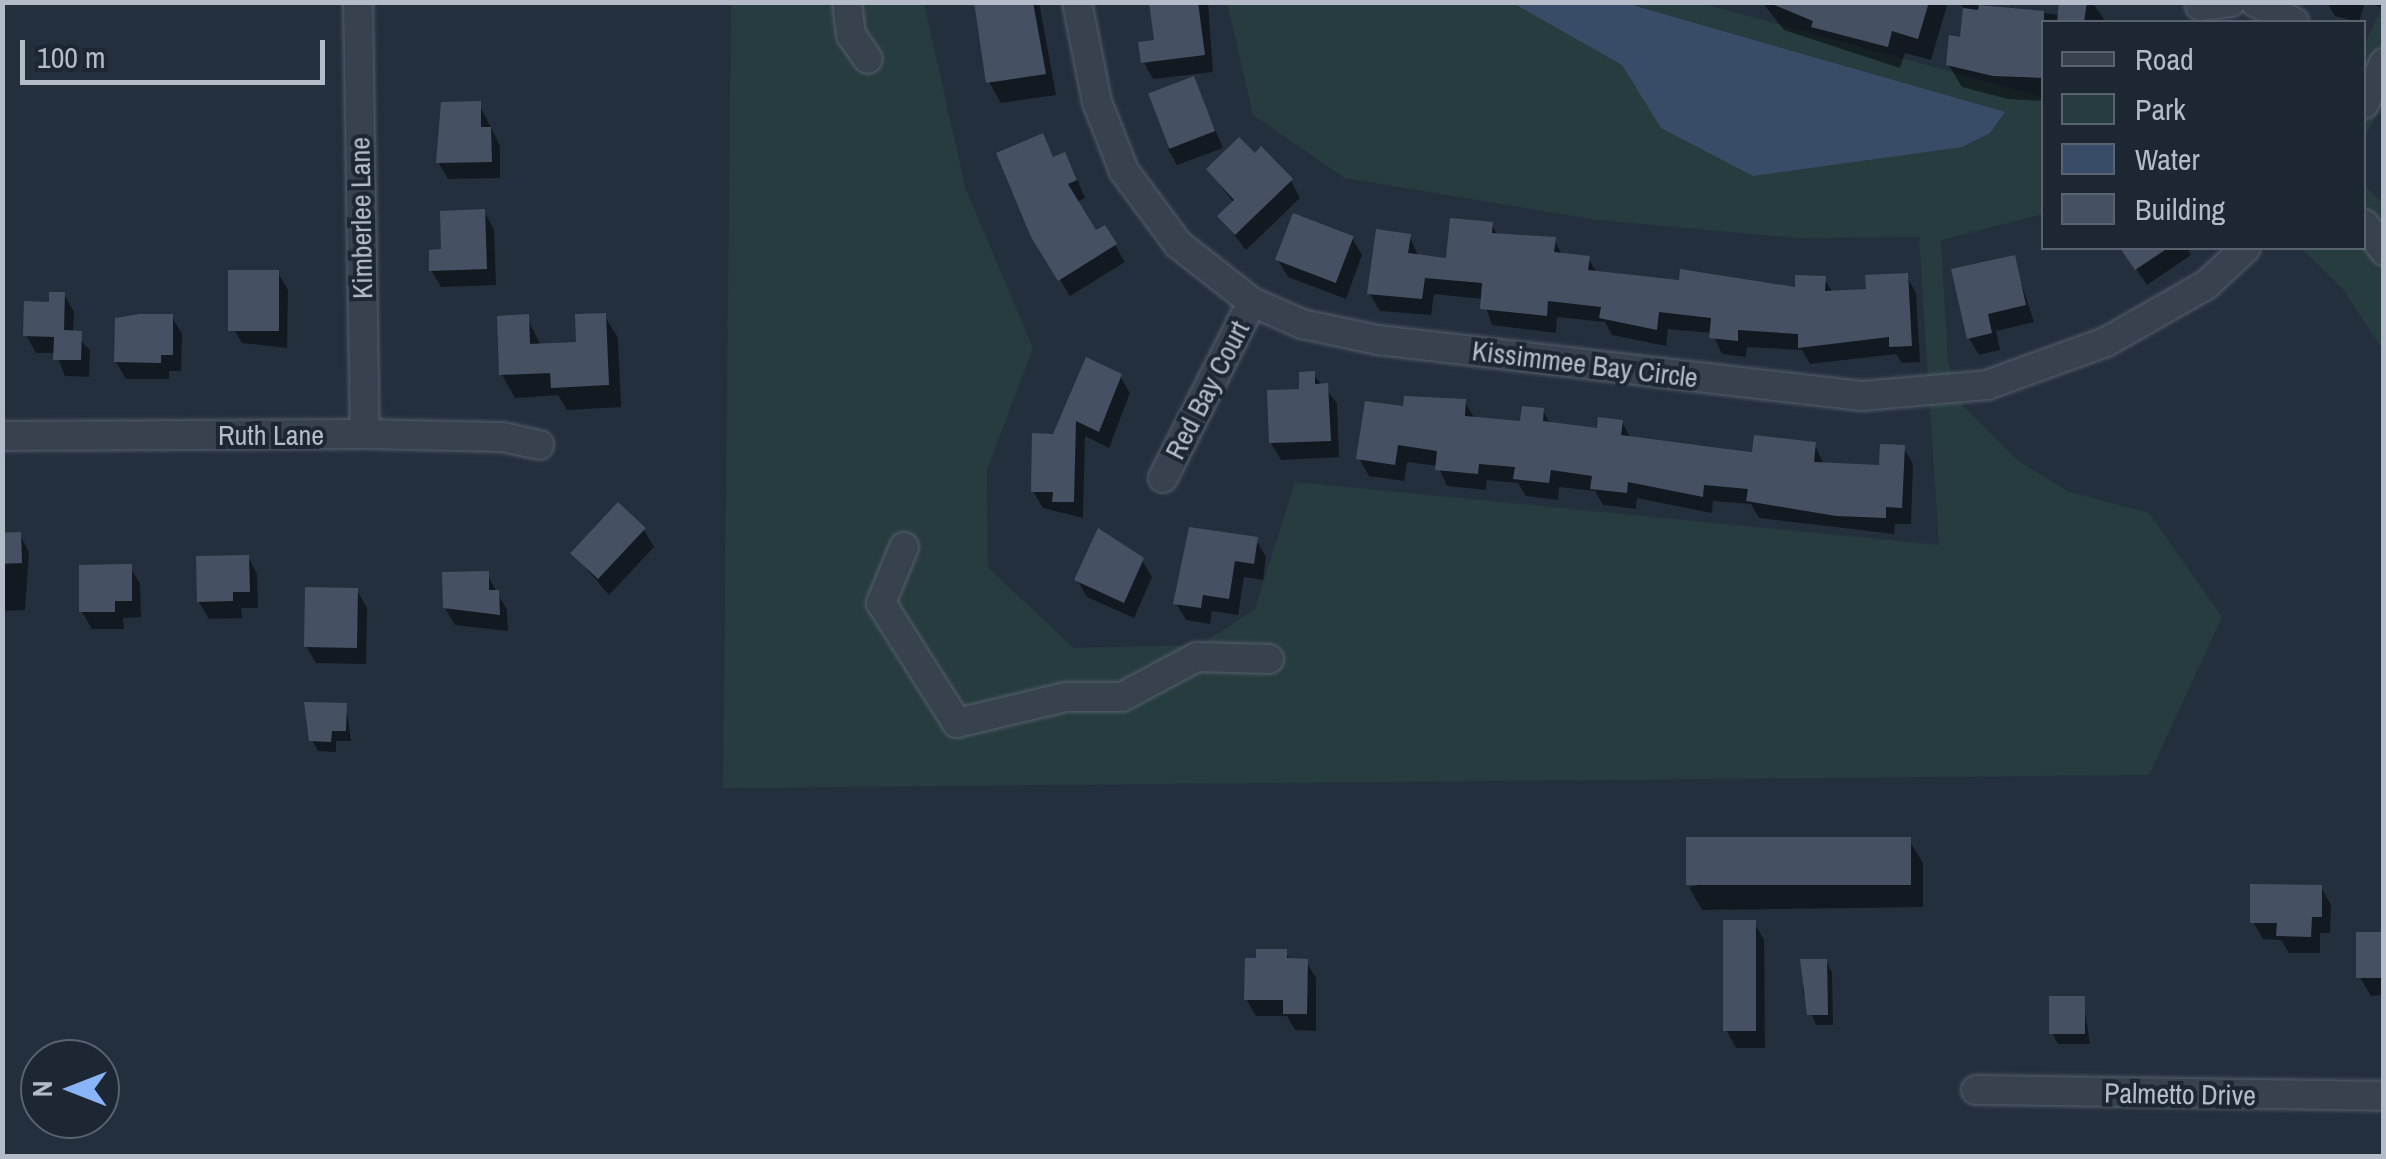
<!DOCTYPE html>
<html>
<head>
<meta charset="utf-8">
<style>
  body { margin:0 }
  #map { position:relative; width:2386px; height:1159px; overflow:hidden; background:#242f3e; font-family:"Archivo Narrow",sans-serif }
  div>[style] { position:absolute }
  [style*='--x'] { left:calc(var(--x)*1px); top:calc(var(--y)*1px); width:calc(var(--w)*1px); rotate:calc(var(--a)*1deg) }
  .green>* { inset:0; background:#263c3f }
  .water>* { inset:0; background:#394c67 }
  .shadow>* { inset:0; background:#0007 }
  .building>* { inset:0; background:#455162; transform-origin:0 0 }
  .roads { filter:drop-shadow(0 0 2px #565f6c) drop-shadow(0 0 2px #565f6c) }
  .minor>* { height:28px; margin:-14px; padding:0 14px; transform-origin:14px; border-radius:14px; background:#38414e }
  span { translate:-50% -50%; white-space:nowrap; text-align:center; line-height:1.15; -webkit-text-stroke:8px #1d2633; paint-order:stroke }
  .street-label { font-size:28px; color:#b4bcc9 }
  .frame { position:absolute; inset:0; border:5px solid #b4bcc9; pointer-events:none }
  .legend { position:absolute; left:2041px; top:20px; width:325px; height:230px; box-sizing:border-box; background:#1d2633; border:2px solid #59626f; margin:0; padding:12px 18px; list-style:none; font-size:30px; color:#b4bcc9 }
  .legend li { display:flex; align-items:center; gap:20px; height:50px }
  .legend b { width:50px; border:2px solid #59626f }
  .north { position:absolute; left:20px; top:1039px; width:100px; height:100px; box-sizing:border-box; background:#1d2633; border:2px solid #59626f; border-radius:50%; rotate:270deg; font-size:28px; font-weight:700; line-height:40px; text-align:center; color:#b4bcc9 }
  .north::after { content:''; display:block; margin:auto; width:35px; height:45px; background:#8ab4f8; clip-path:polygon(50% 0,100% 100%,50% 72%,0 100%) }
  .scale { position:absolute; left:20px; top:40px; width:305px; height:45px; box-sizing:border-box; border:5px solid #b4bcc9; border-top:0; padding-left:12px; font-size:30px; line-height:35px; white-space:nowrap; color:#b4bcc9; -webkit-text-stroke:8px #1d2633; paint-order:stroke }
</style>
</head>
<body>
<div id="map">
  <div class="green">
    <i style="clip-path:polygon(1227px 2px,1701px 3px,2043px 97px,2043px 214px,1941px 240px,1948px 363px,1964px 407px,2017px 460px,2069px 492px,2149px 513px,2222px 617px,2149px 775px,723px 788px,731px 3px,924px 3px,965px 187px,1033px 348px,987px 470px,988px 568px,1074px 648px,1200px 645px,1255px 609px,1295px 482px,1939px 545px,1919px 237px,1797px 238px,1598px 220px,1345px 178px,1253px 115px)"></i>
    <i style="clip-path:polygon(2383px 5px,2383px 104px,2364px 138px,2364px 45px)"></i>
    <i style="clip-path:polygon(2364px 184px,2383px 204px,2383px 350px,2342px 288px,2301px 248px,2364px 248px)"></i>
  </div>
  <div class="water">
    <i style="clip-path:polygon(1513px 3px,1625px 3px,2005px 112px,1990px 133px,1962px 147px,1753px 176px,1661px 128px,1622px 65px)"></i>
  </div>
  <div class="shadow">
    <i style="clip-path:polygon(977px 2px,1039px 2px,1056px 95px,1001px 103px,989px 82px)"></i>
    <i style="clip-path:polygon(1151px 2px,1208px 2px,1213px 72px,1153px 79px,1144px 62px,1156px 42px)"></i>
    <i style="clip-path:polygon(1762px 2px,1948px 2px,1931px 60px,1905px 53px,1900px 68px,1784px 30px)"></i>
    <i style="clip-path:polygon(1959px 2px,2060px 15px,2062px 2px,2092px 2px,2106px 22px,2044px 22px,2044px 101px,2008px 99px,1962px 87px,1948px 64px,1962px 39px,1965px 9px)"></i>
    <i style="clip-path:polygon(2327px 2px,2365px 2px,2359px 22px,2335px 16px)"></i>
    <i style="clip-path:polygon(2365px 2px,2384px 2px,2384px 8px)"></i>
    <i style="clip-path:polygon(1193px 79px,1223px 148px,1177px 165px,1168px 149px)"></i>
    <i style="clip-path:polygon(479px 104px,500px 146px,500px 178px,448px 179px,438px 162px)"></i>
    <i style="clip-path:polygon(1042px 136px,1054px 159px,1064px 155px,1074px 172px,1085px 198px,1076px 202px,1095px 234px,1105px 228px,1125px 262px,1070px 296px,1033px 236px)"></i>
    <i style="clip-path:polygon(1255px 156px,1291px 181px,1300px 198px,1246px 250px,1220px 217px,1234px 203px,1209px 170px)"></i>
    <i style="clip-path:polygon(484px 212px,494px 229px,496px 285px,441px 287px,431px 270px)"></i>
    <i style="clip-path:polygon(1492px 225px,1498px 236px,1554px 240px,1563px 256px,1588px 258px,1597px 273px,1797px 290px,1824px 279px,1833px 293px,1869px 291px,1906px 275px,1916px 293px,1920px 362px,1902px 363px,1896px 354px,1810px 364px,1802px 350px,1747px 347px,1746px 357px,1722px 354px,1712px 333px,1668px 329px,1666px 346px,1612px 335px,1605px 322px,1557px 317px,1556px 333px,1492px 325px,1483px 299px,1434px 294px,1431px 315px,1380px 311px,1370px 294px,1409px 236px,1419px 257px,1449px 261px)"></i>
    <i style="clip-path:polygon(1352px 238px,1362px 255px,1346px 299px,1288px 277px,1278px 260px)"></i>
    <i style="clip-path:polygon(2122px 248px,2187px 248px,2191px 255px,2147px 285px)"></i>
    <i style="clip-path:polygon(2013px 258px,2034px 322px,1996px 331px,2000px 350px,1979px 355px,1969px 338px)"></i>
    <i style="clip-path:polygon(278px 273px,288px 290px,287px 348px,242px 343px,232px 326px)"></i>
    <i style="clip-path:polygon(64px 294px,74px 312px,73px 333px,90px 350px,89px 377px,65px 376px,56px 353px,36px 353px,26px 335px)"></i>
    <i style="clip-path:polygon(604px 315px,618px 338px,621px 407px,567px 410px,558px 395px,515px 398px,502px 375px,527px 317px,541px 346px,579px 344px)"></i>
    <i style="clip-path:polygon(172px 317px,182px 334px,181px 371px,169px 371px,169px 379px,126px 379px,116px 362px)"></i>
    <i style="clip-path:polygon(1313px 374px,1337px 403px,1339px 457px,1281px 460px,1271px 443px)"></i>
    <i style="clip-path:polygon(1120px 376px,1130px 393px,1109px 448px,1085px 436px,1083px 518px,1043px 508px,1033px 491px,1055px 436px)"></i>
    <i style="clip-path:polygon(1465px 402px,1475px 419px,1522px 424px,1543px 411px,1551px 425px,1599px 431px,1622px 422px,1631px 439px,1754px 454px,1815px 445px,1824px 465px,1881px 467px,1903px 447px,1913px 464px,1911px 524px,1895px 524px,1894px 534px,1759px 518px,1751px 504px,1713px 501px,1712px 513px,1637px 498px,1636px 509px,1603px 505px,1595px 491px,1559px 487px,1558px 500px,1526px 496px,1518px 483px,1487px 480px,1486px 490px,1447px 486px,1438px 466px,1407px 462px,1404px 481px,1369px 476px,1359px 458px,1405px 409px)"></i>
    <i style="clip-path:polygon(644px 530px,654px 547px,609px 595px,573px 553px)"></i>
    <i style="clip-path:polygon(2px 535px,20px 535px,29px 552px,25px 610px,2px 611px)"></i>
    <i style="clip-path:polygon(1256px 540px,1266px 557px,1263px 580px,1244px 577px,1238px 615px,1212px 611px,1210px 624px,1186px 620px,1176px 603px)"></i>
    <i style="clip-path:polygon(248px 557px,257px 574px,258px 608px,241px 608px,242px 618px,209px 619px,199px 602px)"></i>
    <i style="clip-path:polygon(1142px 560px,1152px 577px,1134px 618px,1087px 597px,1077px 579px)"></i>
    <i style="clip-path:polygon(130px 567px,140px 584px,141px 617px,123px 618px,124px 629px,92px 629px,82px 612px)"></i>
    <i style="clip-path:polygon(487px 574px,507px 610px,508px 631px,455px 625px,445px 608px)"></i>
    <i style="clip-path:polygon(357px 590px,367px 608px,366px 664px,316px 663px,306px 646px)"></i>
    <i style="clip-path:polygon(346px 706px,351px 741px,336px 741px,336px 752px,318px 751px,312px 740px)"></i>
    <i style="clip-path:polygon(1909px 840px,1923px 863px,1923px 907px,1702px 910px,1689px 887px)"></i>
    <i style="clip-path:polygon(2321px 887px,2331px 905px,2330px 933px,2320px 933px,2320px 953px,2289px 953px,2281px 940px,2263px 939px,2253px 922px)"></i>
    <i style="clip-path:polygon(1754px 922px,1764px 940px,1765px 1048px,1736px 1048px,1727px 1031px)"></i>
    <i style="clip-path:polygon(2384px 934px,2384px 995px,2371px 996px,2361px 979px)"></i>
    <i style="clip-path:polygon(1285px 951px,1291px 961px,1306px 961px,1316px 978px,1316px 1031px,1295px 1030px,1287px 1016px,1256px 1016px,1246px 999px)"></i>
    <i style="clip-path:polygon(1826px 961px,1832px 972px,1833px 1025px,1816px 1025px,1803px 993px,1803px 962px)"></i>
    <i style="clip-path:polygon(2083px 998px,2090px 1044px,2058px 1044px,2052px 1033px)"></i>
  </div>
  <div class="building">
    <i style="clip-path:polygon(974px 2px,1033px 2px,1046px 74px,986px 83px)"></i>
    <i style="clip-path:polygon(1149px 2px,1198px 2px,1205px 55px,1141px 63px,1138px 42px,1154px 40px)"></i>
    <i style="clip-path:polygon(1767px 2px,1929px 2px,1918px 39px,1892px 31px,1888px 47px,1811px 27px,1813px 21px)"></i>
    <i style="clip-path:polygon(2059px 2px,2087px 2px,2084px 22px,2057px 22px)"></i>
    <i style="clip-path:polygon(1979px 5px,2044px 11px,2044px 78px,1993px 76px,1946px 65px,1949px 35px,1960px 37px,1963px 8px,1978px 10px)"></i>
    <i style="left:1194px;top:76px;width:59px;height:49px;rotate:69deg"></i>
    <i style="clip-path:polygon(481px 101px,481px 127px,491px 127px,492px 162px,436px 163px,441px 102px)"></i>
    <i style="clip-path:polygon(1043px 133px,1053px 157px,1065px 152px,1077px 180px,1068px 184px,1096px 230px,1105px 225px,1117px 244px,1058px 281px,1031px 237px,996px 153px)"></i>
    <i style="clip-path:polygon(1239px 137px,1255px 153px,1261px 146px,1293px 179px,1235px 235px,1217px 216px,1234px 200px,1206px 169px)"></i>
    <i style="clip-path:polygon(485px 209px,487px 269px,429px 271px,429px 250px,441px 249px,440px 211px)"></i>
    <i style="left:1293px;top:213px;width:65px;height:50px;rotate:21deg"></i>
    <i style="clip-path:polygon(1450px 218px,1493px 222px,1492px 233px,1556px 237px,1554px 252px,1590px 256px,1588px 270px,1679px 280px,1680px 269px,1795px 287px,1795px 275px,1826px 276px,1825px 291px,1866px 289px,1865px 275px,1908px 273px,1912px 346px,1889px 347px,1889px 337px,1798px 348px,1798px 334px,1738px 330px,1738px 341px,1709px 338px,1711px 318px,1659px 312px,1657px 330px,1599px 318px,1601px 307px,1548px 301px,1547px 316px,1480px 309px,1482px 283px,1425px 278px,1422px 299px,1367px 294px,1376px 229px,1411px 234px,1408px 253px,1446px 258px)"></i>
    <i style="clip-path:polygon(2120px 248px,2168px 248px,2135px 270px)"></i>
    <i style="clip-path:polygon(2015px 255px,2026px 305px,1988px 314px,1992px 333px,1967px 339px,1951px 269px)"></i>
    <i style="left:279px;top:270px;width:61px;height:51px;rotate:90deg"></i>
    <i style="clip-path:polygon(49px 292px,65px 292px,64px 330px,82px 331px,81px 360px,53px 360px,54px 337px,23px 336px,24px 301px,49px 302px)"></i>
    <i style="clip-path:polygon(606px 313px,609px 385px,551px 388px,550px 373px,499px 375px,497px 316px,529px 314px,530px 344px,576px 342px,575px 314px)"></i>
    <i style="clip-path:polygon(140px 314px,173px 314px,173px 355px,161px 355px,161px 363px,114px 362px,115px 318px)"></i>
    <i style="clip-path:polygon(1086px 357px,1122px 374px,1099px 432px,1076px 421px,1074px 502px,1052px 502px,1053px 492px,1031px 492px,1032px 433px,1053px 434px)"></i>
    <i style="clip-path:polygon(1315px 371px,1315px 384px,1328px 383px,1331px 441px,1269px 443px,1267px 390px,1299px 389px,1299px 372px)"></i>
    <i style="clip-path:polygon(1404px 396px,1466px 399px,1465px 416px,1520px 421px,1522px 406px,1544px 408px,1543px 421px,1597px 428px,1598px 417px,1623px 420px,1621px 435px,1719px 448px,1752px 452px,1754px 435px,1816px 442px,1814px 462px,1879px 465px,1880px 444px,1905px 445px,1902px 508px,1886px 507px,1886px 518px,1836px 516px,1746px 501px,1748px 489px,1704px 485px,1703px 497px,1628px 482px,1627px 493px,1590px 489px,1592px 476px,1551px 470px,1549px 483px,1513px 479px,1515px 467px,1479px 464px,1478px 474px,1435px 470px,1437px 451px,1398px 445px,1395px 465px,1356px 459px,1365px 401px,1403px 406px)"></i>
    <i style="left:618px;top:502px;width:38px;height:70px;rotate:43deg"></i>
    <i style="clip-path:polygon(1189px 527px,1258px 537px,1254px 564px,1235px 561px,1229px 599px,1203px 595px,1201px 608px,1173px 604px)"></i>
    <i style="clip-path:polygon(1098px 528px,1144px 558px,1124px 603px,1074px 580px)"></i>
    <i style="left:21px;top:532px;width:31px;height:19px;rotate:88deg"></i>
    <i style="clip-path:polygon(249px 555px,250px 592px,233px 592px,233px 601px,197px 602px,196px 556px)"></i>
    <i style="clip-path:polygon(132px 564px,132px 601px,115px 601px,115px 612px,79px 612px,79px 565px)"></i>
    <i style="clip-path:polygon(489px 571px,489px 590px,499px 590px,500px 615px,443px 608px,442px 572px)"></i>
    <i style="left:305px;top:587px;width:53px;height:60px;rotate:1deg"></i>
    <i style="clip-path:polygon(304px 702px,347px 703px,346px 731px,332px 731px,331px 742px,309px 741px)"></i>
    <i style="left:1911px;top:837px;width:48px;height:225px;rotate:90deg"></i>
    <i style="clip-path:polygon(2250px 884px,2322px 885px,2322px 917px,2312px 917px,2311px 937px,2276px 936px,2277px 923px,2250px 923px)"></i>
    <i style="left:1723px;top:920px;width:33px;height:111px"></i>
    <i style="left:2384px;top:932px;width:46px;height:28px;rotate:90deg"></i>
    <i style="clip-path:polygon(1256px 949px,1287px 949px,1287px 958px,1308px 959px,1307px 1014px,1283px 1014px,1283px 1000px,1244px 1000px,1245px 958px,1256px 958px)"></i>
    <i style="clip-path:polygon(1800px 959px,1827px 959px,1828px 1015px,1807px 1015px)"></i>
    <i style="left:2085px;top:996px;width:38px;height:36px;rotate:90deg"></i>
  </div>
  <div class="roads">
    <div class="minor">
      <i style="--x:358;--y:2;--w:432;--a:89.1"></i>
      <i style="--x:847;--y:2;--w:33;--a:83"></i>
      <i style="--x:851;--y:35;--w:29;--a:55"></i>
      <i style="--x:1077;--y:2;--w:102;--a:78.7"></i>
      <i style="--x:1097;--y:102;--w:74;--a:68.6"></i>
      <i style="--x:1124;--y:171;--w:91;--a:53.5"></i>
      <i style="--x:1178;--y:244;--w:94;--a:38.1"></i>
      <i style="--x:1252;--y:302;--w:55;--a:23.7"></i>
      <i style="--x:1302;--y:324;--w:78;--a:11.9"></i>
      <i style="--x:1378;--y:340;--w:487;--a:6.6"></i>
      <i style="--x:1862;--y:396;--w:125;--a:-5"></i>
      <i style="--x:1987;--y:385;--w:127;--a:-19.9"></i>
      <i style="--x:2106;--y:342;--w:115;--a:-29.7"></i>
      <i style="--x:2206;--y:285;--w:54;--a:-42.8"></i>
      <i style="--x:2255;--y:2;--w:44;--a:27.1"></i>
      <i style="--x:2200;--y:6;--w:31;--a:-7"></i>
      <i style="--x:2364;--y:104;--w:46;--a:-64"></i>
      <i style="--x:2364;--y:224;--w:34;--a:53"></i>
      <i style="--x:2;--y:436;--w:363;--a:-0.3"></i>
      <i style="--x:365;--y:434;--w:137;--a:1.3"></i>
      <i style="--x:502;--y:437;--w:38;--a:12"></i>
      <i style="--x:1163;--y:478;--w:197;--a:-63.2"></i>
      <i style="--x:904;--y:547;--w:61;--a:112.3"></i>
      <i style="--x:881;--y:603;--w:142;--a:57.7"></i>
      <i style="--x:957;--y:723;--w:111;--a:-13.5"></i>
      <i style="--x:1065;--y:697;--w:57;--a:0"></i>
      <i style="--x:1122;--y:697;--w:85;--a:-28.1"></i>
      <i style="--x:1197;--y:657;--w:72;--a:1.6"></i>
      <i style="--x:1976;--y:1090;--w:408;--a:0.8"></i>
    </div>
  </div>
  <div class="street-label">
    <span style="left:361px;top:218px;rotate:-91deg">Kimberlee Lane</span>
    <span style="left:1585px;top:364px;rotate:7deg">Kissimmee Bay Circle</span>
    <span style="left:1207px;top:390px;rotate:-63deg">Red Bay Court</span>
    <span style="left:271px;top:435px">Ruth Lane</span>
    <span style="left:2180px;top:1094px;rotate:1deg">Palmetto Drive</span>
  </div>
  <div class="frame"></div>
  <ul class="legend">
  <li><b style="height:12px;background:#38414e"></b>Road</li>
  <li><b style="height:28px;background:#263c3f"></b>Park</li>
  <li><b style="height:28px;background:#394c67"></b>Water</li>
  <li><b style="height:28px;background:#455162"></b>Building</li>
  </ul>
  <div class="north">N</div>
  <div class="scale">100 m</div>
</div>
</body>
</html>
